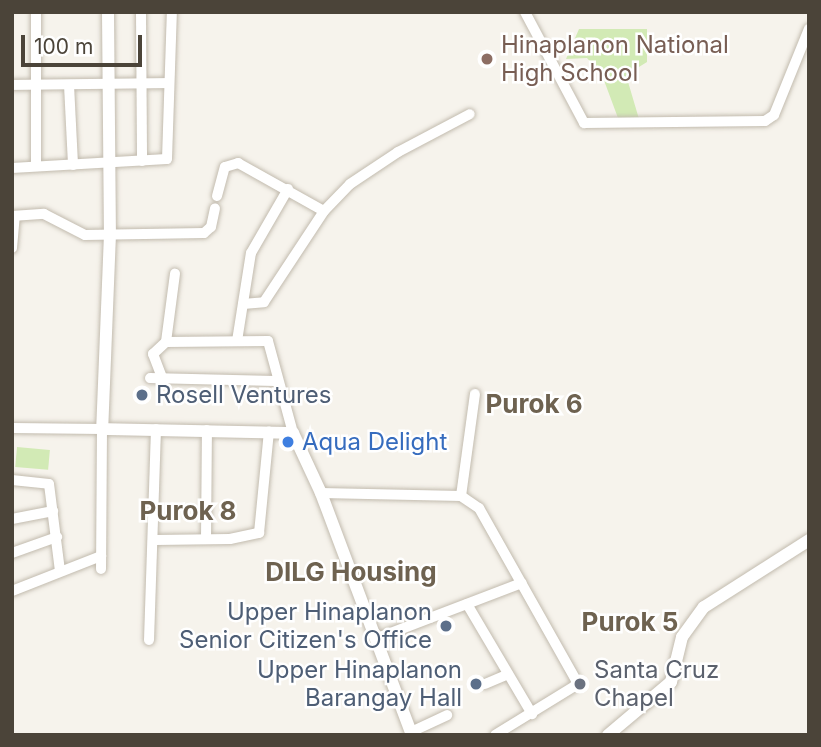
<!DOCTYPE html>
<html>
<head>
<meta charset="utf-8">
<style>
  body { margin:0 }
  #map { position:relative; width:821px; height:747px; overflow:hidden; background:#f6f3ec; font-family:Inter,sans-serif }
  div>[style] { position:absolute }
  [style*='--x'] { left:calc(var(--x)*1px); top:calc(var(--y)*1px); width:calc(var(--w)*1px); rotate:calc(var(--a)*1deg) }
  .green>* { inset:0; background:#d2eab5; transform-origin:0 0 }
  .roads { filter:drop-shadow(0 0 2px #c2bbae) drop-shadow(0 0 2px #c2bbae) }
  .minor>* { height:10px; margin:-5px; padding:0 5px; transform-origin:5px; border-radius:5px; background:#fff }
  .tertiary>* { height:12px; margin:-6px; padding:0 6px; transform-origin:6px; border-radius:6px; background:#fff }
  .dots>* { width:19px; height:19px; translate:-50% -50%; box-sizing:border-box; border:4px solid #fff; border-radius:50% }
  span { translate:-50% -50%; white-space:nowrap; text-align:center; line-height:1.15; -webkit-text-stroke:5px #fff; paint-order:stroke }
  .education-label { font-size:24px; color:#785e54 }
  .left { translate:0 -50%; text-align:left }
  .service-label { font-size:24px; color:#4e5e75 }
  .right { translate:-100% -50%; text-align:right }
  .shop-label { font-size:24px; color:#366cbe }
  .worship-label { font-size:24px; color:#5b616d }
  .neighbourhood-label { font-size:26px; color:#6e6250; font-weight:700 }
  .frame { position:absolute; inset:0; border:14px solid #4b4439; pointer-events:none }
  .scale { position:absolute; left:21px; top:35px; width:121px; height:32px; box-sizing:border-box; border:4px solid #4b4439; border-top:0; padding-left:9px; font-size:21px; line-height:24px; white-space:nowrap; color:#4b4439; -webkit-text-stroke:5px #fff; paint-order:stroke }
</style>
</head>
<body>
<div id="map">
  <div class="green">
    <i style="clip-path:polygon(579px 29px,647px 29px,647px 62px,626px 75px,639px 119px,618px 118px,602px 75px,587px 58px,566px 59px)"></i>
    <i style="left:17px;top:447px;width:33px;height:20px;rotate:5deg"></i>
  </div>
  <div class="roads">
    <div class="minor">
      <i style="--x:36;--y:12;--w:154;--a:90"></i>
      <i style="--x:141;--y:12;--w:149;--a:89.6"></i>
      <i style="--x:525;--y:12;--w:126;--a:62"></i>
      <i style="--x:584;--y:123;--w:181;--a:-0.6"></i>
      <i style="--x:765;--y:121;--w:11;--a:-34"></i>
      <i style="--x:774;--y:115;--w:93;--a:-67.9"></i>
      <i style="--x:12;--y:85;--w:155;--a:-0.7"></i>
      <i style="--x:69;--y:85;--w:80;--a:87.1"></i>
      <i style="--x:12;--y:168;--w:155;--a:-3.3"></i>
      <i style="--x:167;--y:159;--w:147;--a:-88.1"></i>
      <i style="--x:217;--y:196;--w:30;--a:-75"></i>
      <i style="--x:225;--y:167;--w:14;--a:-17"></i>
      <i style="--x:238;--y:163;--w:98;--a:29.2"></i>
      <i style="--x:12;--y:216;--w:32;--a:-4"></i>
      <i style="--x:44;--y:214;--w:46;--a:27.1"></i>
      <i style="--x:85;--y:235;--w:119;--a:-1"></i>
      <i style="--x:204;--y:233;--w:9;--a:-41"></i>
      <i style="--x:211;--y:227;--w:19;--a:-78"></i>
      <i style="--x:12;--y:248;--w:32;--a:-85"></i>
      <i style="--x:243;--y:304;--w:21;--a:-5"></i>
      <i style="--x:264;--y:302;--w:109;--a:-56.6"></i>
      <i style="--x:324;--y:211;--w:37;--a:-46"></i>
      <i style="--x:350;--y:184;--w:58;--a:-33.7"></i>
      <i style="--x:398;--y:152;--w:81;--a:-27.8"></i>
      <i style="--x:237;--y:341;--w:89;--a:-81"></i>
      <i style="--x:251;--y:253;--w:74;--a:-60"></i>
      <i style="--x:166;--y:342;--w:102;--a:-0.6"></i>
      <i style="--x:268;--y:341;--w:95;--a:74.8"></i>
      <i style="--x:150;--y:378;--w:125;--a:1.4"></i>
      <i style="--x:163;--y:380;--w:28;--a:-111"></i>
      <i style="--x:153;--y:354;--w:18;--a:-43"></i>
      <i style="--x:166;--y:342;--w:69;--a:-82.5"></i>
      <i style="--x:12;--y:428;--w:90;--a:0.6"></i>
      <i style="--x:102;--y:429;--w:140;--a:90.4"></i>
      <i style="--x:12;--y:480;--w:37;--a:6"></i>
      <i style="--x:49;--y:484;--w:88;--a:82.8"></i>
      <i style="--x:321;--y:493;--w:140;--a:1.2"></i>
      <i style="--x:461;--y:496;--w:22;--a:34"></i>
      <i style="--x:479;--y:508;--w:202;--a:60.6"></i>
      <i style="--x:578;--y:684;--w:97;--a:148.4"></i>
      <i style="--x:461;--y:496;--w:103;--a:-82.2"></i>
      <i style="--x:12;--y:519;--w:42;--a:-11"></i>
      <i style="--x:206;--y:539;--w:109;--a:-89.5"></i>
      <i style="--x:155;--y:540;--w:75;--a:-0.8"></i>
      <i style="--x:230;--y:539;--w:30;--a:-12"></i>
      <i style="--x:259;--y:533;--w:102;--a:-84.4"></i>
      <i style="--x:12;--y:553;--w:48;--a:-19.6"></i>
      <i style="--x:12;--y:591;--w:96;--a:-21.5"></i>
      <i style="--x:467;--y:604;--w:128;--a:59.4"></i>
      <i style="--x:375;--y:639;--w:157;--a:-20.9"></i>
      <i style="--x:149;--y:640;--w:211;--a:-88.1"></i>
      <i style="--x:485;--y:684;--w:25;--a:-23"></i>
      <i style="--x:411;--y:732;--w:40;--a:-25"></i>
    </div>
    <div class="tertiary">
      <i style="--x:108;--y:12;--w:222;--a:89.5"></i>
      <i style="--x:110;--y:234;--w:195;--a:92.3"></i>
      <i style="--x:102;--y:429;--w:191;--a:1.2"></i>
      <i style="--x:293;--y:433;--w:66;--a:65"></i>
      <i style="--x:321;--y:493;--w:259;--a:69.4"></i>
      <i style="--x:608;--y:735;--w:82;--a:-40.1"></i>
      <i style="--x:671;--y:682;--w:46;--a:-76.3"></i>
      <i style="--x:682;--y:637;--w:37;--a:-54"></i>
      <i style="--x:704;--y:607;--w:125;--a:-32.5"></i>
    </div>
  </div>
  <div class="dots">
    <i style="left:487px;top:59px;background:#8d6e63"></i>
    <i style="left:142px;top:395px;background:#5c6f8a"></i>
    <i style="left:288px;top:442px;background:#3f7fe0"></i>
    <i style="left:446px;top:626px;background:#5c6f8a"></i>
    <i style="left:476px;top:684px;background:#5c6f8a"></i>
    <i style="left:580px;top:684px;background:#6b7280"></i>
  </div>
  <div class="education-label">
    <span class="left" style="left:501px;top:59px">Hinaplanon National<br>High School</span>
  </div>
  <div class="service-label">
    <span class="left" style="left:156px;top:395px">Rosell Ventures</span>
    <span class="right" style="left:432px;top:626px">Upper Hinaplanon<br>Senior Citizen's Office</span>
    <span class="right" style="left:462px;top:684px">Upper Hinaplanon<br>Barangay Hall</span>
  </div>
  <div class="shop-label">
    <span class="left" style="left:302px;top:442px">Aqua Delight</span>
  </div>
  <div class="worship-label">
    <span class="left" style="left:594px;top:684px">Santa Cruz<br>Chapel</span>
  </div>
  <div class="neighbourhood-label">
    <span style="left:534px;top:404px">Purok 6</span>
    <span style="left:188px;top:511px">Purok 8</span>
    <span style="left:351px;top:572px">DILG Housing</span>
    <span style="left:630px;top:622px">Purok 5</span>
  </div>
  <div class="frame"></div>
  <div class="scale">100 m</div>
</div>
</body>
</html>
